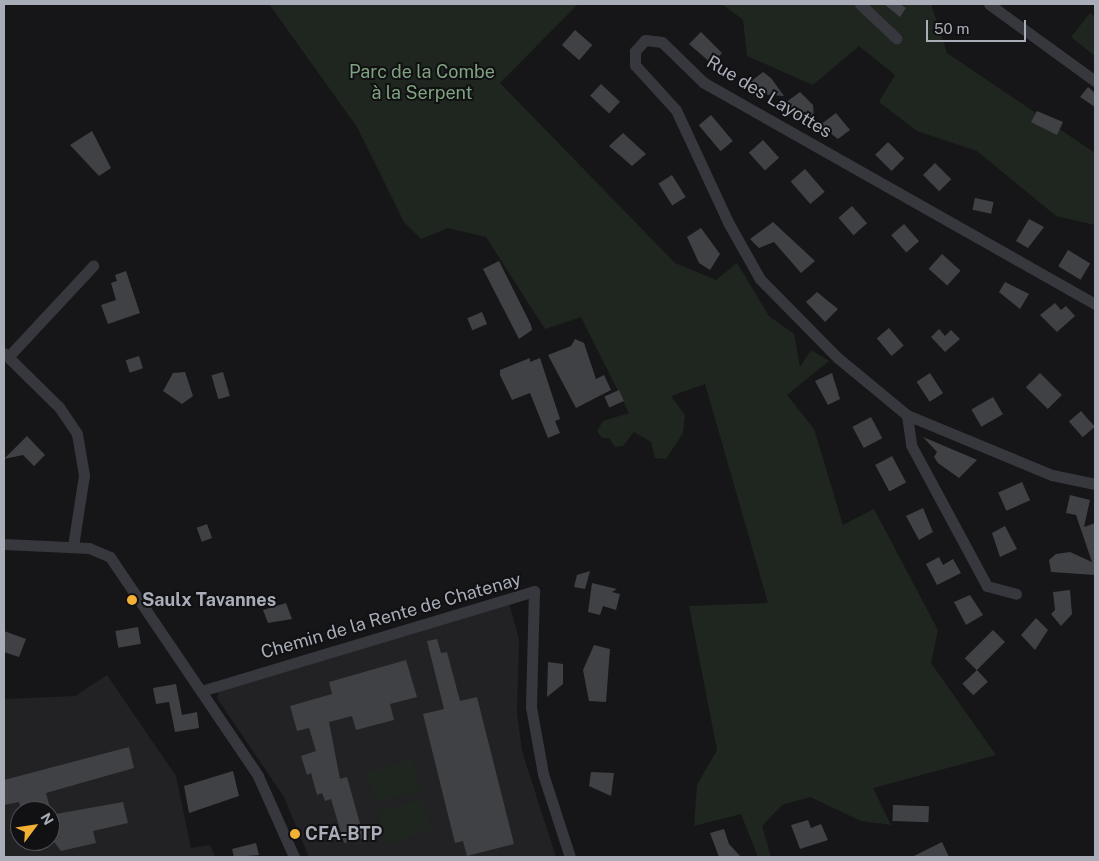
<!DOCTYPE html>
<html>
<head>
<meta charset="utf-8">
<style>
  body { margin:0 }
  #map { position:relative; width:1099px; height:861px; overflow:hidden; background:#161618; font-family:"Public Sans",sans-serif }
  div>[style] { position:absolute }
  [style*='--x'] { left:calc(var(--x)*1px); top:calc(var(--y)*1px); width:calc(var(--w)*1px); rotate:calc(var(--a)*1deg) }
  .built>* { inset:0; background:#222225 }
  .green>* { inset:0; background:#1e261f; transform-origin:0 0 }
  .building>* { inset:0; background:#404145; transform-origin:0 0 }
  .street>* { height:11px; margin:-5.5px; padding:0 5.5px; transform-origin:5.5px; border-radius:5.5px; background:#37383d }
  .dots>* { width:14px; height:14px; translate:-50% -50%; box-sizing:border-box; border:2px solid #111113; border-radius:50% }
  span { translate:-50% -50%; white-space:nowrap; text-align:center; line-height:1.15; -webkit-text-stroke:4px #111113; paint-order:stroke }
  .park-label { font-size:18px; color:#7fa381 }
  .street-label { font-size:18px; color:#a8adb8 }
  .poi-label { font-size:18px; color:#a8adb8; font-weight:700 }
  .left { translate:0 -50%; text-align:left }
  .frame { position:absolute; inset:0; border:5px solid #a8adb8; pointer-events:none }
  .north { position:absolute; left:10px; top:801px; width:50px; height:50px; box-sizing:border-box; background:#111113; border:1px solid #4d4f55; border-radius:50%; rotate:59deg; font-size:14px; font-weight:700; line-height:20px; text-align:center; color:#a8adb8 }
  .north::after { content:''; display:block; margin:auto; width:18px; height:22px; background:#f2b134; clip-path:polygon(50% 0,100% 100%,50% 72%,0 100%) }
  .scale { position:absolute; left:926px; top:20px; width:100px; height:22px; box-sizing:border-box; border:2px solid #a8adb8; border-top:0; padding-left:6px; font-size:15px; line-height:18px; white-space:nowrap; color:#a8adb8; -webkit-text-stroke:4px #111113; paint-order:stroke }
</style>
</head>
<body>
<div id="map">
  <div class="built">
    <i style="clip-path:polygon(509px 603px,519px 639px,517px 712px,522px 751px,556px 857px,309px 857px,284px 797px,217px 698px,220px 688px)"></i>
    <i style="clip-path:polygon(evenodd,107px 675px,176px 776px,191px 848px,210px 845px,215px 857px,4px 857px,4px 699px,75px 696px,107px 675px,20px 811px,50px 811px,50px 841px,20px 841px,20px 811px)"></i>
  </div>
  <div class="green">
    <i style="clip-path:polygon(269px 4px,578px 4px,500px 83px,675px 263px,716px 280px,737px 263px,769px 316px,794px 334px,800px 367px,811px 350px,829px 361px,787px 395px,814px 429px,843px 525px,874px 509px,938px 630px,931px 663px,996px 755px,873px 788px,891px 825px,861px 821px,810px 797px,782px 805px,762px 826px,771px 857px,758px 857px,741px 814px,694px 826px,697px 785px,717px 750px,689px 606px,768px 603px,705px 384px,671px 396px,685px 415px,683px 433px,666px 459px,655px 458px,651px 442px,634px 432px,623px 446px,615px 447px,609px 438px,602px 438px,597px 431px,603px 421px,629px 413px,581px 317px,545px 329px,486px 237px,448px 228px,421px 239px,404px 222px,357px 127px)"></i>
    <i style="clip-path:polygon(722px 4px,931px 4px,947px 53px,1095px 153px,1095px 225px,1056px 216px,977px 151px,917px 131px,879px 102px,895px 75px,859px 46px,813px 85px,747px 56px,743px 20px)"></i>
    <i style="clip-path:polygon(1090px 13px,1095px 17px,1095px 56px,1071px 37px)"></i>
    <i style="left:412px;top:759px;width:32px;height:47px;rotate:74deg"></i>
    <i style="left:422px;top:798px;width:33px;height:47px;rotate:72deg"></i>
  </div>
  <div class="building">
    <i style="clip-path:polygon(884px 4px,900px 4px,906px 8px,900px 17px)"></i>
    <i style="left:575px;top:30px;width:23px;height:20px;rotate:41deg"></i>
    <i style="clip-path:polygon(701px 32px,722px 53px,712px 64px,689px 44px)"></i>
    <i style="clip-path:polygon(763px 72px,771px 78px,784px 96px,758px 94px,749px 83px)"></i>
    <i style="left:601px;top:84px;width:26px;height:16px;rotate:43deg"></i>
    <i style="clip-path:polygon(1088px 87px,1095px 93px,1095px 107px,1080px 97px)"></i>
    <i style="clip-path:polygon(800px 92px,813px 105px,814px 119px,794px 116px,785px 103px)"></i>
    <i style="clip-path:polygon(1037px 111px,1063px 122px,1057px 135px,1031px 122px)"></i>
    <i style="clip-path:polygon(836px 113px,850px 130px,838px 139px,820px 125px)"></i>
    <i style="left:711px;top:115px;width:34px;height:16px;rotate:50deg"></i>
    <i style="clip-path:polygon(92px 131px,111px 168px,99px 176px,70px 145px)"></i>
    <i style="clip-path:polygon(623px 133px,646px 154px,632px 166px,609px 146px)"></i>
    <i style="left:763px;top:140px;width:24px;height:19px;rotate:48deg"></i>
    <i style="left:888px;top:142px;width:23px;height:18px;rotate:45deg"></i>
    <i style="left:935px;top:163px;width:23px;height:17px;rotate:45deg"></i>
    <i style="left:805px;top:169px;width:30px;height:19px;rotate:49deg"></i>
    <i style="left:672px;top:175px;width:26px;height:16px;rotate:58deg"></i>
    <i style="left:975px;top:198px;width:19px;height:12px;rotate:12deg"></i>
    <i style="left:852px;top:206px;width:23px;height:18px;rotate:49deg"></i>
    <i style="clip-path:polygon(1029px 219px,1044px 227px,1028px 248px,1016px 241px)"></i>
    <i style="clip-path:polygon(773px 222px,815px 261px,801px 273px,774px 242px,759px 248px,750px 239px)"></i>
    <i style="left:904px;top:224px;width:23px;height:17px;rotate:49deg"></i>
    <i style="clip-path:polygon(701px 228px,720px 254px,710px 270px,699px 263px,687px 237px)"></i>
    <i style="left:1068px;top:250px;width:26px;height:19px;rotate:31deg"></i>
    <i style="left:942px;top:254px;width:25px;height:20px;rotate:42deg"></i>
    <i style="clip-path:polygon(499px 261px,531px 325px,532px 330px,519px 339px,483px 269px)"></i>
    <i style="clip-path:polygon(126px 271px,140px 313px,108px 324px,101px 305px,116px 300px,111px 283px,117px 281px,115px 275px)"></i>
    <i style="clip-path:polygon(1005px 282px,1029px 294px,1020px 309px,999px 292px)"></i>
    <i style="clip-path:polygon(817px 292px,838px 309px,825px 322px,806px 302px)"></i>
    <i style="clip-path:polygon(1055px 303px,1061px 310px,1066px 306px,1075px 316px,1057px 332px,1040px 315px)"></i>
    <i style="left:482px;top:312px;width:13px;height:16px;rotate:67deg"></i>
    <i style="left:889px;top:328px;width:23px;height:16px;rotate:50deg"></i>
    <i style="clip-path:polygon(939px 329px,945px 336px,951px 330px,960px 339px,945px 352px,931px 337px)"></i>
    <i style="clip-path:polygon(575px 339px,584px 343px,596px 379px,604px 375px,611px 390px,576px 408px,548px 355px,571px 346px)"></i>
    <i style="left:139px;top:356px;width:13px;height:14px;rotate:72deg"></i>
    <i style="clip-path:polygon(530px 358px,530px 362px,540px 358px,560px 419px,555px 421px,560px 433px,548px 438px,530px 393px,512px 400px,500px 375px,500px 370px)"></i>
    <i style="clip-path:polygon(185px 372px,193px 396px,182px 404px,163px 391px,173px 373px)"></i>
    <i style="left:223px;top:372px;width:25px;height:12px;rotate:74deg"></i>
    <i style="clip-path:polygon(832px 373px,840px 399px,828px 405px,815px 381px)"></i>
    <i style="left:930px;top:373px;width:24px;height:16px;rotate:57deg"></i>
    <i style="left:1040px;top:373px;width:31px;height:20px;rotate:45deg"></i>
    <i style="left:619px;top:390px;width:12px;height:16px;rotate:66deg"></i>
    <i style="left:993px;top:397px;width:20px;height:25px;rotate:60deg"></i>
    <i style="left:1081px;top:411px;width:21px;height:16px;rotate:49deg"></i>
    <i style="left:871px;top:417px;width:24px;height:21px;rotate:62deg"></i>
    <i style="clip-path:polygon(27px 436px,45px 455px,34px 466px,23px 455px,4px 459px)"></i>
    <i style="clip-path:polygon(923px 437px,968px 456px,977px 460px,959px 478px,938px 463px,934px 457px,937px 452px)"></i>
    <i style="left:892px;top:456px;width:30px;height:19px;rotate:62deg"></i>
    <i style="left:1022px;top:482px;width:20px;height:26px;rotate:66deg"></i>
    <i style="clip-path:polygon(1070px 495px,1090px 500px,1084px 527px,1095px 523px,1095px 575px,1051px 572px,1049px 560px,1056px 554px,1070px 552px,1092px 562px,1076px 515px,1066px 513px)"></i>
    <i style="clip-path:polygon(923px 508px,933px 532px,919px 540px,906px 516px)"></i>
    <i style="left:207px;top:524px;width:15px;height:11px;rotate:70deg"></i>
    <i style="clip-path:polygon(1005px 526px,1017px 549px,1000px 557px,992px 533px)"></i>
    <i style="clip-path:polygon(939px 557px,943px 565px,953px 559px,961px 573px,937px 585px,926px 564px)"></i>
    <i style="clip-path:polygon(590px 571px,585px 589px,574px 587px,577px 575px)"></i>
    <i style="clip-path:polygon(592px 583px,617px 589px,612px 592px,620px 594px,616px 610px,603px 606px,600px 615px,588px 612px)"></i>
    <i style="clip-path:polygon(1070px 590px,1072px 614px,1061px 626px,1051px 614px,1055px 610px,1053px 592px)"></i>
    <i style="clip-path:polygon(970px 595px,983px 615px,966px 625px,954px 602px)"></i>
    <i style="clip-path:polygon(286px 603px,292px 619px,268px 623px,263px 610px)"></i>
    <i style="clip-path:polygon(1036px 618px,1048px 630px,1035px 650px,1021px 635px)"></i>
    <i style="left:138px;top:627px;width:17px;height:23px;rotate:80deg"></i>
    <i style="left:993px;top:630px;width:17px;height:40px;rotate:45deg"></i>
    <i style="clip-path:polygon(4px 631px,26px 639px,19px 657px,4px 652px)"></i>
    <i style="clip-path:polygon(437px 639px,441px 653px,447px 652px,460px 701px,477px 697px,514px 844px,467px 856px,463px 841px,455px 843px,423px 714px,444px 709px,427px 641px)"></i>
    <i style="clip-path:polygon(594px 645px,610px 649px,606px 702px,589px 701px,583px 670px)"></i>
    <i style="clip-path:polygon(406px 660px,417px 697px,390px 704px,394px 720px,356px 730px,352px 716px,329px 722px,340px 779px,347px 777px,364px 838px,344px 843px,331px 799px,325px 801px,322px 793px,317px 795px,311px 773px,307px 775px,301px 756px,316px 751px,309px 728px,297px 731px,290px 706px,332px 694px,329px 682px)"></i>
    <i style="clip-path:polygon(548px 662px,563px 664px,563px 684px,547px 697px)"></i>
    <i style="left:977px;top:670px;width:16px;height:20px;rotate:47deg"></i>
    <i style="clip-path:polygon(176px 684px,182px 715px,197px 712px,199px 728px,175px 732px,169px 702px,156px 704px,153px 688px)"></i>
    <i style="clip-path:polygon(129px 747px,134px 768px,46px 793px,51px 811px,21px 811px,19px 802px,4px 805px,4px 780px)"></i>
    <i style="clip-path:polygon(233px 771px,239px 796px,189px 813px,184px 786px)"></i>
    <i style="clip-path:polygon(591px 772px,614px 773px,611px 796px,589px 786px)"></i>
    <i style="clip-path:polygon(123px 802px,128px 823px,93px 831px,96px 843px,61px 851px,52px 839px,50px 815px)"></i>
    <i style="left:893px;top:805px;width:36px;height:16px;rotate:2deg"></i>
    <i style="clip-path:polygon(808px 820px,811px 828px,821px 824px,828px 840px,800px 849px,791px 825px)"></i>
    <i style="clip-path:polygon(724px 829px,729px 844px,741px 857px,719px 857px,710px 833px)"></i>
    <i style="clip-path:polygon(942px 842px,949px 857px,912px 857px)"></i>
    <i style="clip-path:polygon(256px 843px,259px 855px,234px 857px,232px 849px)"></i>
  </div>
  <div class="street">
    <i style="--x:860;--y:4;--w:50;--a:43.4"></i>
    <i style="--x:989;--y:4;--w:131;--a:36"></i>
    <i style="--x:1095;--y:304;--w:450;--a:-150.5"></i>
    <i style="--x:703;--y:82;--w:57;--a:-135.7"></i>
    <i style="--x:662;--y:42;--w:17;--a:-173"></i>
    <i style="--x:645;--y:40;--w:15;--a:132"></i>
    <i style="--x:635;--y:51;--w:14;--a:90"></i>
    <i style="--x:635;--y:65;--w:61;--a:47.7"></i>
    <i style="--x:676;--y:110;--w:126;--a:65.1"></i>
    <i style="--x:729;--y:224;--w:63;--a:60.6"></i>
    <i style="--x:760;--y:279;--w:111;--a:45.4"></i>
    <i style="--x:838;--y:358;--w:89;--a:39.6"></i>
    <i style="--x:907;--y:415;--w:157;--a:22.5"></i>
    <i style="--x:1052;--y:475;--w:44;--a:11.8"></i>
    <i style="--x:4;--y:353;--w:77;--a:44.5"></i>
    <i style="--x:59;--y:407;--w:32;--a:56"></i>
    <i style="--x:77;--y:434;--w:42;--a:80.3"></i>
    <i style="--x:84;--y:475;--w:72;--a:98.8"></i>
    <i style="--x:8;--y:357;--w:125;--a:-47"></i>
    <i style="--x:907;--y:415;--w:30;--a:82"></i>
    <i style="--x:911;--y:445;--w:160;--a:61.7"></i>
    <i style="--x:987;--y:586;--w:30;--a:15"></i>
    <i style="--x:4;--y:544;--w:85;--a:2.7"></i>
    <i style="--x:89;--y:548;--w:23;--a:23"></i>
    <i style="--x:110;--y:557;--w:264;--a:55.9"></i>
    <i style="--x:258;--y:776;--w:89;--a:66"></i>
    <i style="--x:201;--y:691;--w:348;--a:-16.7"></i>
    <i style="--x:534;--y:591;--w:116;--a:91.5"></i>
    <i style="--x:531;--y:707;--w:68;--a:79.8"></i>
    <i style="--x:543;--y:774;--w:87;--a:72"></i>
  </div>
  <div class="dots">
    <i style="left:132px;top:600px;background:#f2b134"></i>
    <i style="left:295px;top:834px;background:#f2b134"></i>
  </div>
  <div class="park-label">
    <span style="left:422px;top:83px">Parc de la Combe<br>à la Serpent</span>
  </div>
  <div class="street-label">
    <span style="left:769px;top:97px;rotate:31deg">Rue des Layottes</span>
    <span style="left:391px;top:616px;rotate:-16deg">Chemin de la Rente de Chatenay</span>
  </div>
  <div class="poi-label">
    <span class="left" style="left:142px;top:600px">Saulx Tavannes</span>
    <span class="left" style="left:305px;top:834px">CFA-BTP</span>
  </div>
  <div class="frame"></div>
  <div class="north">N</div>
  <div class="scale">50 m</div>
</div>
</body>
</html>
